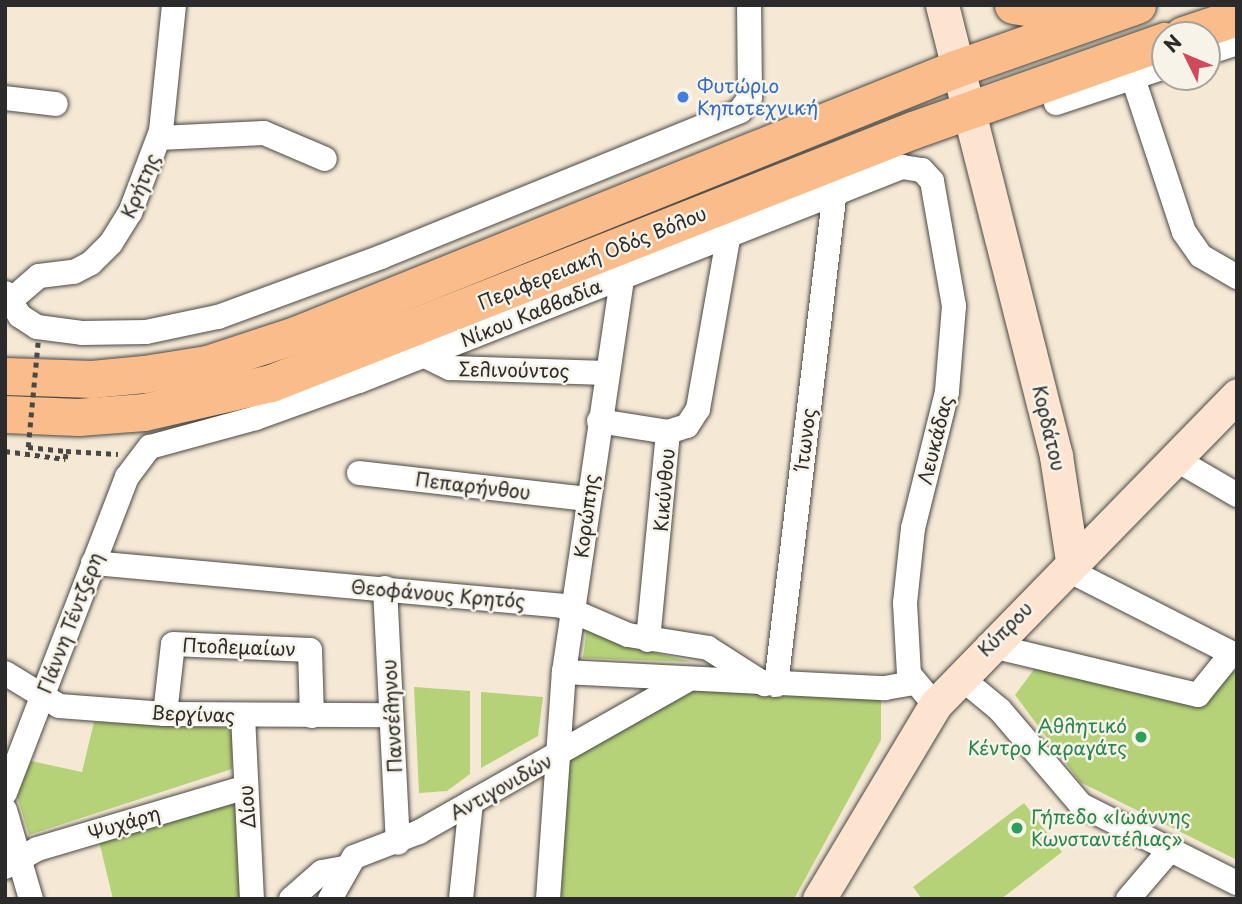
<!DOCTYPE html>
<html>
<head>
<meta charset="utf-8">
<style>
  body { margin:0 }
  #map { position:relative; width:1242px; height:904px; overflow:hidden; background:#f5e9d5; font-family:"Playpen Sans",sans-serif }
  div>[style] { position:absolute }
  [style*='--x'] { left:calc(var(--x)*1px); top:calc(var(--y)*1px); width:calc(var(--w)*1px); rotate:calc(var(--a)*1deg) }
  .green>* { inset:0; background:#b6d278 }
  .path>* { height:4.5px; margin-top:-2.25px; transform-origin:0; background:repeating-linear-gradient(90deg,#494844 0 5px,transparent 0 10px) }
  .roads { filter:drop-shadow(0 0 2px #494844) drop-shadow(0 0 2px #494844) }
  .street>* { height:24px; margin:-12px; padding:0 12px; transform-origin:12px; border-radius:12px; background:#fff }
  .secondary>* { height:33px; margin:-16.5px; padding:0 16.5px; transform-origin:16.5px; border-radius:16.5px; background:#fde4d0 }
  .primary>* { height:37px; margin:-18.5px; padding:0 18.5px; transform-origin:18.5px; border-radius:18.5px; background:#f9bc8a }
  .path-bridge>* { height:4.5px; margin-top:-2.25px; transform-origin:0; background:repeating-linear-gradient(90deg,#494844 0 5px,transparent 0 10px) }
  .dots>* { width:19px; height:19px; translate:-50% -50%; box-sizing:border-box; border:4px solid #f7f3e8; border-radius:50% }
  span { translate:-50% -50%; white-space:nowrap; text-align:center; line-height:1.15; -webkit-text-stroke:5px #f7f3e8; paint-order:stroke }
  .shop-label { font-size:19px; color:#366cbe }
  .left { translate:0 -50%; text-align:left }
  .street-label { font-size:19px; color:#2b2b2b }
  .leisure-label { font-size:19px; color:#27864d }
  .right { translate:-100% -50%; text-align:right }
  .frame { position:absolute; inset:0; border:7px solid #2b2b2b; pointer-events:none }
  .north { position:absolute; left:1151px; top:21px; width:70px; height:70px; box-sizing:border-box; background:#f7f3e8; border:2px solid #a5a39c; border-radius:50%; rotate:313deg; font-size:19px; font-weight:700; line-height:28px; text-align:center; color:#2b2b2b }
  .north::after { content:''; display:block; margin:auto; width:24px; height:32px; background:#d1495b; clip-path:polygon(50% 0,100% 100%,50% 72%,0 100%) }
</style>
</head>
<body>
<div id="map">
  <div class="green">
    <i style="clip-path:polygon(587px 626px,623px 645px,692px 662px,583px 658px)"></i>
    <i style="clip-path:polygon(1038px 664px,1198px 705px,1228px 669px,1237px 673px,1237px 860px,1080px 782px,1015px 695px)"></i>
    <i style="clip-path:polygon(414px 687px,470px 691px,470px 774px,447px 791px,419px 793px)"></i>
    <i style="clip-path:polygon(688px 687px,881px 698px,881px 740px,794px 899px,561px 899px,569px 757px)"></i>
    <i style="clip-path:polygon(481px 692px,543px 697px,538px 736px,481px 768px)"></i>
    <i style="clip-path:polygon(94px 722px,232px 728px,232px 769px,29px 835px,17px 796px,31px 761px,82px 772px)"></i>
    <i style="clip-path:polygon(235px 800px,240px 899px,113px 899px,99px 841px)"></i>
    <i style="clip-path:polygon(1024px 803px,1062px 852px,1001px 899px,922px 899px,913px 887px)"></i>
  </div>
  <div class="path">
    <i style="--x:28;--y:447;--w:38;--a:6"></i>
    <i style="--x:5;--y:451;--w:61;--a:7.6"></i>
    <i style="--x:65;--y:459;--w:8;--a:-83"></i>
    <i style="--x:66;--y:451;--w:52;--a:3.3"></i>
  </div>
  <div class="roads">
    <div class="street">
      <i style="--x:1207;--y:53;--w:32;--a:-18"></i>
      <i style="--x:1133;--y:78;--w:162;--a:71.7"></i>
      <i style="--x:1184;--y:232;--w:29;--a:55"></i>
      <i style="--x:1201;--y:256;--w:42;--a:30.3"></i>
      <i style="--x:5;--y:98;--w:51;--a:6.7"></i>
      <i style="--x:1056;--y:103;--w:115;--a:-18.3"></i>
      <i style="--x:159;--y:138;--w:105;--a:-2.7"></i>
      <i style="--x:264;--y:133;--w:66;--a:23.1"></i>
      <i style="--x:5;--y:293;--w:27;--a:57"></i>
      <i style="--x:20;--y:316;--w:20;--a:33"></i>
      <i style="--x:37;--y:327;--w:45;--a:7.6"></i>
      <i style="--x:82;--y:333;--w:64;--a:-0.9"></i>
      <i style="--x:146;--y:332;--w:74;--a:-11.8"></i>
      <i style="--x:218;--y:317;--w:174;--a:-20.2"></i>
      <i style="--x:381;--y:257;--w:388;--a:-22.1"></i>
      <i style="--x:740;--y:111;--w:17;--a:-54"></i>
      <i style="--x:750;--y:97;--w:92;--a:-90.6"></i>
      <i style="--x:10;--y:301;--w:38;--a:-41"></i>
      <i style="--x:39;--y:276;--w:35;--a:-7"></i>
      <i style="--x:74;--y:272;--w:19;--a:-28"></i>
      <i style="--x:91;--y:263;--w:28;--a:-45"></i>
      <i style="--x:111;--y:243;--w:36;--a:-58"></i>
      <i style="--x:130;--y:213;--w:88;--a:-69.3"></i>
      <i style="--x:161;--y:131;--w:127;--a:-84.1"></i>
      <i style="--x:423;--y:355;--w:30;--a:26"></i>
      <i style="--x:450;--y:368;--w:157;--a:1.8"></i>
      <i style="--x:599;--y:421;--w:70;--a:9.1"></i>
      <i style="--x:1175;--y:459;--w:72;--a:30.1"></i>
      <i style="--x:359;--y:473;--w:229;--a:6.5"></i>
      <i style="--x:1072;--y:561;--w:15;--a:67"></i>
      <i style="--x:1078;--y:575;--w:178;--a:27"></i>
      <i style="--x:93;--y:563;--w:470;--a:5.2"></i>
      <i style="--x:561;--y:606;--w:73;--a:23.4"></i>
      <i style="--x:628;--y:635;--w:81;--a:9.2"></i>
      <i style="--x:708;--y:648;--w:67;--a:32.7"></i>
      <i style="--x:385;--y:588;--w:255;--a:87.1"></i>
      <i style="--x:648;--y:640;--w:209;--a:-84.5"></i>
      <i style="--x:668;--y:432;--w:20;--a:-18"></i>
      <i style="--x:687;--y:426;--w:20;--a:-57"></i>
      <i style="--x:698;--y:409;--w:179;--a:-80"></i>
      <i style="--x:988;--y:645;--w:216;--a:13.4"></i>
      <i style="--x:1198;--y:695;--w:54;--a:-51"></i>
      <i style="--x:564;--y:672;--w:321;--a:2.9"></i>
      <i style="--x:885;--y:688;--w:28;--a:-10"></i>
      <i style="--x:5;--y:673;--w:63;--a:31.4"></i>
      <i style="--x:59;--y:706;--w:106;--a:4.3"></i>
      <i style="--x:165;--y:714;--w:226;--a:0.3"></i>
      <i style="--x:959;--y:676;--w:53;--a:39.7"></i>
      <i style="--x:1000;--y:710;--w:125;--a:49.5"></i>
      <i style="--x:1081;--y:805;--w:174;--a:26.6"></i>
      <i style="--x:776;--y:685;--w:497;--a:-83.2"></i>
      <i style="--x:165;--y:714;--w:70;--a:-83.5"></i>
      <i style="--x:173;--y:644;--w:137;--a:2.5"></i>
      <i style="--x:310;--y:650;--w:66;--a:88.3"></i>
      <i style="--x:243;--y:716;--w:183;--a:87.2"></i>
      <i style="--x:5;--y:793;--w:339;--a:-68.9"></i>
      <i style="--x:127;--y:477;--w:38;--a:-53"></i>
      <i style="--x:150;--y:447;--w:110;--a:-15.3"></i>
      <i style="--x:256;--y:418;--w:109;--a:-19.8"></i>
      <i style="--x:359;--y:381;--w:584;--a:-21.51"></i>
      <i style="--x:902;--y:167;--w:20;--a:9"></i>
      <i style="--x:922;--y:170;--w:15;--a:48"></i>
      <i style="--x:932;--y:181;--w:127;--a:80"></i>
      <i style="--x:954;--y:306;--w:86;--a:94.7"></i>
      <i style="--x:947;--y:392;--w:140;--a:104"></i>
      <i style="--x:913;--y:528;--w:75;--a:96.1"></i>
      <i style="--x:905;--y:603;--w:71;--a:86.8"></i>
      <i style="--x:909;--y:674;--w:40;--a:50"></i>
      <i style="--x:5;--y:810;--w:93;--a:73.7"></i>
      <i style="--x:5;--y:867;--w:37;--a:-29"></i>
      <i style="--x:37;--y:849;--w:218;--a:-16.5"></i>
      <i style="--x:291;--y:899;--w:41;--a:-41.1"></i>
      <i style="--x:322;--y:872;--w:22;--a:-10"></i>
      <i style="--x:330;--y:899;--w:48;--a:-60.3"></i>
      <i style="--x:354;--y:857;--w:70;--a:-21"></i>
      <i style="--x:419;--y:832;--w:307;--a:-29.5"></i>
      <i style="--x:461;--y:899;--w:97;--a:-84.1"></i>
      <i style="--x:548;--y:899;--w:228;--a:-86"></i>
      <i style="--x:564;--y:672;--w:399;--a:-81.6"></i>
      <i style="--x:1128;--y:899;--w:65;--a:-49.4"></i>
    </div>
    <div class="secondary">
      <i style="--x:942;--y:5;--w:465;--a:75.8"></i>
      <i style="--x:1056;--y:456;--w:106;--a:81.3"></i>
      <i style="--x:819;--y:899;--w:226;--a:-59.1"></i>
      <i style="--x:935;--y:705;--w:433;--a:-45.7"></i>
    </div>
    <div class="primary">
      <i style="--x:1013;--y:5;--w:77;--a:9"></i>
      <i style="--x:1183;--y:35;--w:57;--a:-18.4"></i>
      <i style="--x:5;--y:376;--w:87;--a:2"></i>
      <i style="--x:92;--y:379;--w:52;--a:-5.5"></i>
      <i style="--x:144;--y:374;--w:64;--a:-9"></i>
      <i style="--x:207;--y:364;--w:96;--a:-18.2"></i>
      <i style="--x:298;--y:334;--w:708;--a:-21.97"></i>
      <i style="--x:955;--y:69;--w:193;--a:-19.4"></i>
      <i style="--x:5;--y:414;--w:73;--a:2.4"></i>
      <i style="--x:78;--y:417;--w:66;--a:-4.3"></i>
      <i style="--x:144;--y:412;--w:130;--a:-12.9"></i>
      <i style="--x:271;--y:383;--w:690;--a:-21.51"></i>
      <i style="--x:913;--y:130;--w:267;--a:-19.5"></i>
    </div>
  </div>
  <div class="path-bridge">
    <i style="--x:28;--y:447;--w:106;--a:-84.6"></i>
  </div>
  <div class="dots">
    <i style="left:683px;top:97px;background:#3f7fe0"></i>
    <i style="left:1141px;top:737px;background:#2e9e5b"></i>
    <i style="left:1017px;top:828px;background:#2e9e5b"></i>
  </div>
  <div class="shop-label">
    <span class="left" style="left:697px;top:97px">Φυτώριο<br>Κηποτεχνική</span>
  </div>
  <div class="street-label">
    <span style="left:140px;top:186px;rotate:-67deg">Κρήτης</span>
    <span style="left:592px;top:258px;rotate:-22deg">Περιφερειακή Οδός Βόλου</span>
    <span style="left:531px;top:313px;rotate:-22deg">Νίκου Καββαδία</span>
    <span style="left:514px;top:370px;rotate:1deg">Σελινούντος</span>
    <span style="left:1049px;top:428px;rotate:77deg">Κορδάτου</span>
    <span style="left:805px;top:439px;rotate:-83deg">Ίτωνος</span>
    <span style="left:935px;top:440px;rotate:-76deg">Λευκάδας</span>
    <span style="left:473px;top:486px;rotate:7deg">Πεπαρήνθου</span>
    <span style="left:664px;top:490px;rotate:-85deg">Κικύνθου</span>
    <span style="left:586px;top:516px;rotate:-83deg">Κορώπης</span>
    <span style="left:438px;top:594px;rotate:5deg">Θεοφάνους Κρητός</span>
    <span style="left:70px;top:623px;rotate:-69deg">ΓΙάννη Τέντζερη</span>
    <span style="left:1005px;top:629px;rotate:-45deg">Κύπρου</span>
    <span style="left:239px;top:647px;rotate:2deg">Πτολεμαίων</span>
    <span style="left:193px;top:714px;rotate:2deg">Βεργίνας</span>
    <span style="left:392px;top:716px;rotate:-93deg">Πανσέληνου</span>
    <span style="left:501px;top:787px;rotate:-29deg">Αντιγονιδών</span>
    <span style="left:247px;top:807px;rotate:-94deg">Δίου</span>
    <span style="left:124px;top:823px;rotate:-17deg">Ψυχάρη</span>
  </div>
  <div class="leisure-label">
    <span class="right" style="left:1127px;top:737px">Αθλητικό<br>Κέντρο Καραγάτς</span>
    <span class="left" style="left:1031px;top:828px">Γήπεδο «Ιωάννης<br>Κωνσταντέλιας»</span>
  </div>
  <div class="frame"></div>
  <div class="north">N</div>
</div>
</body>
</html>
